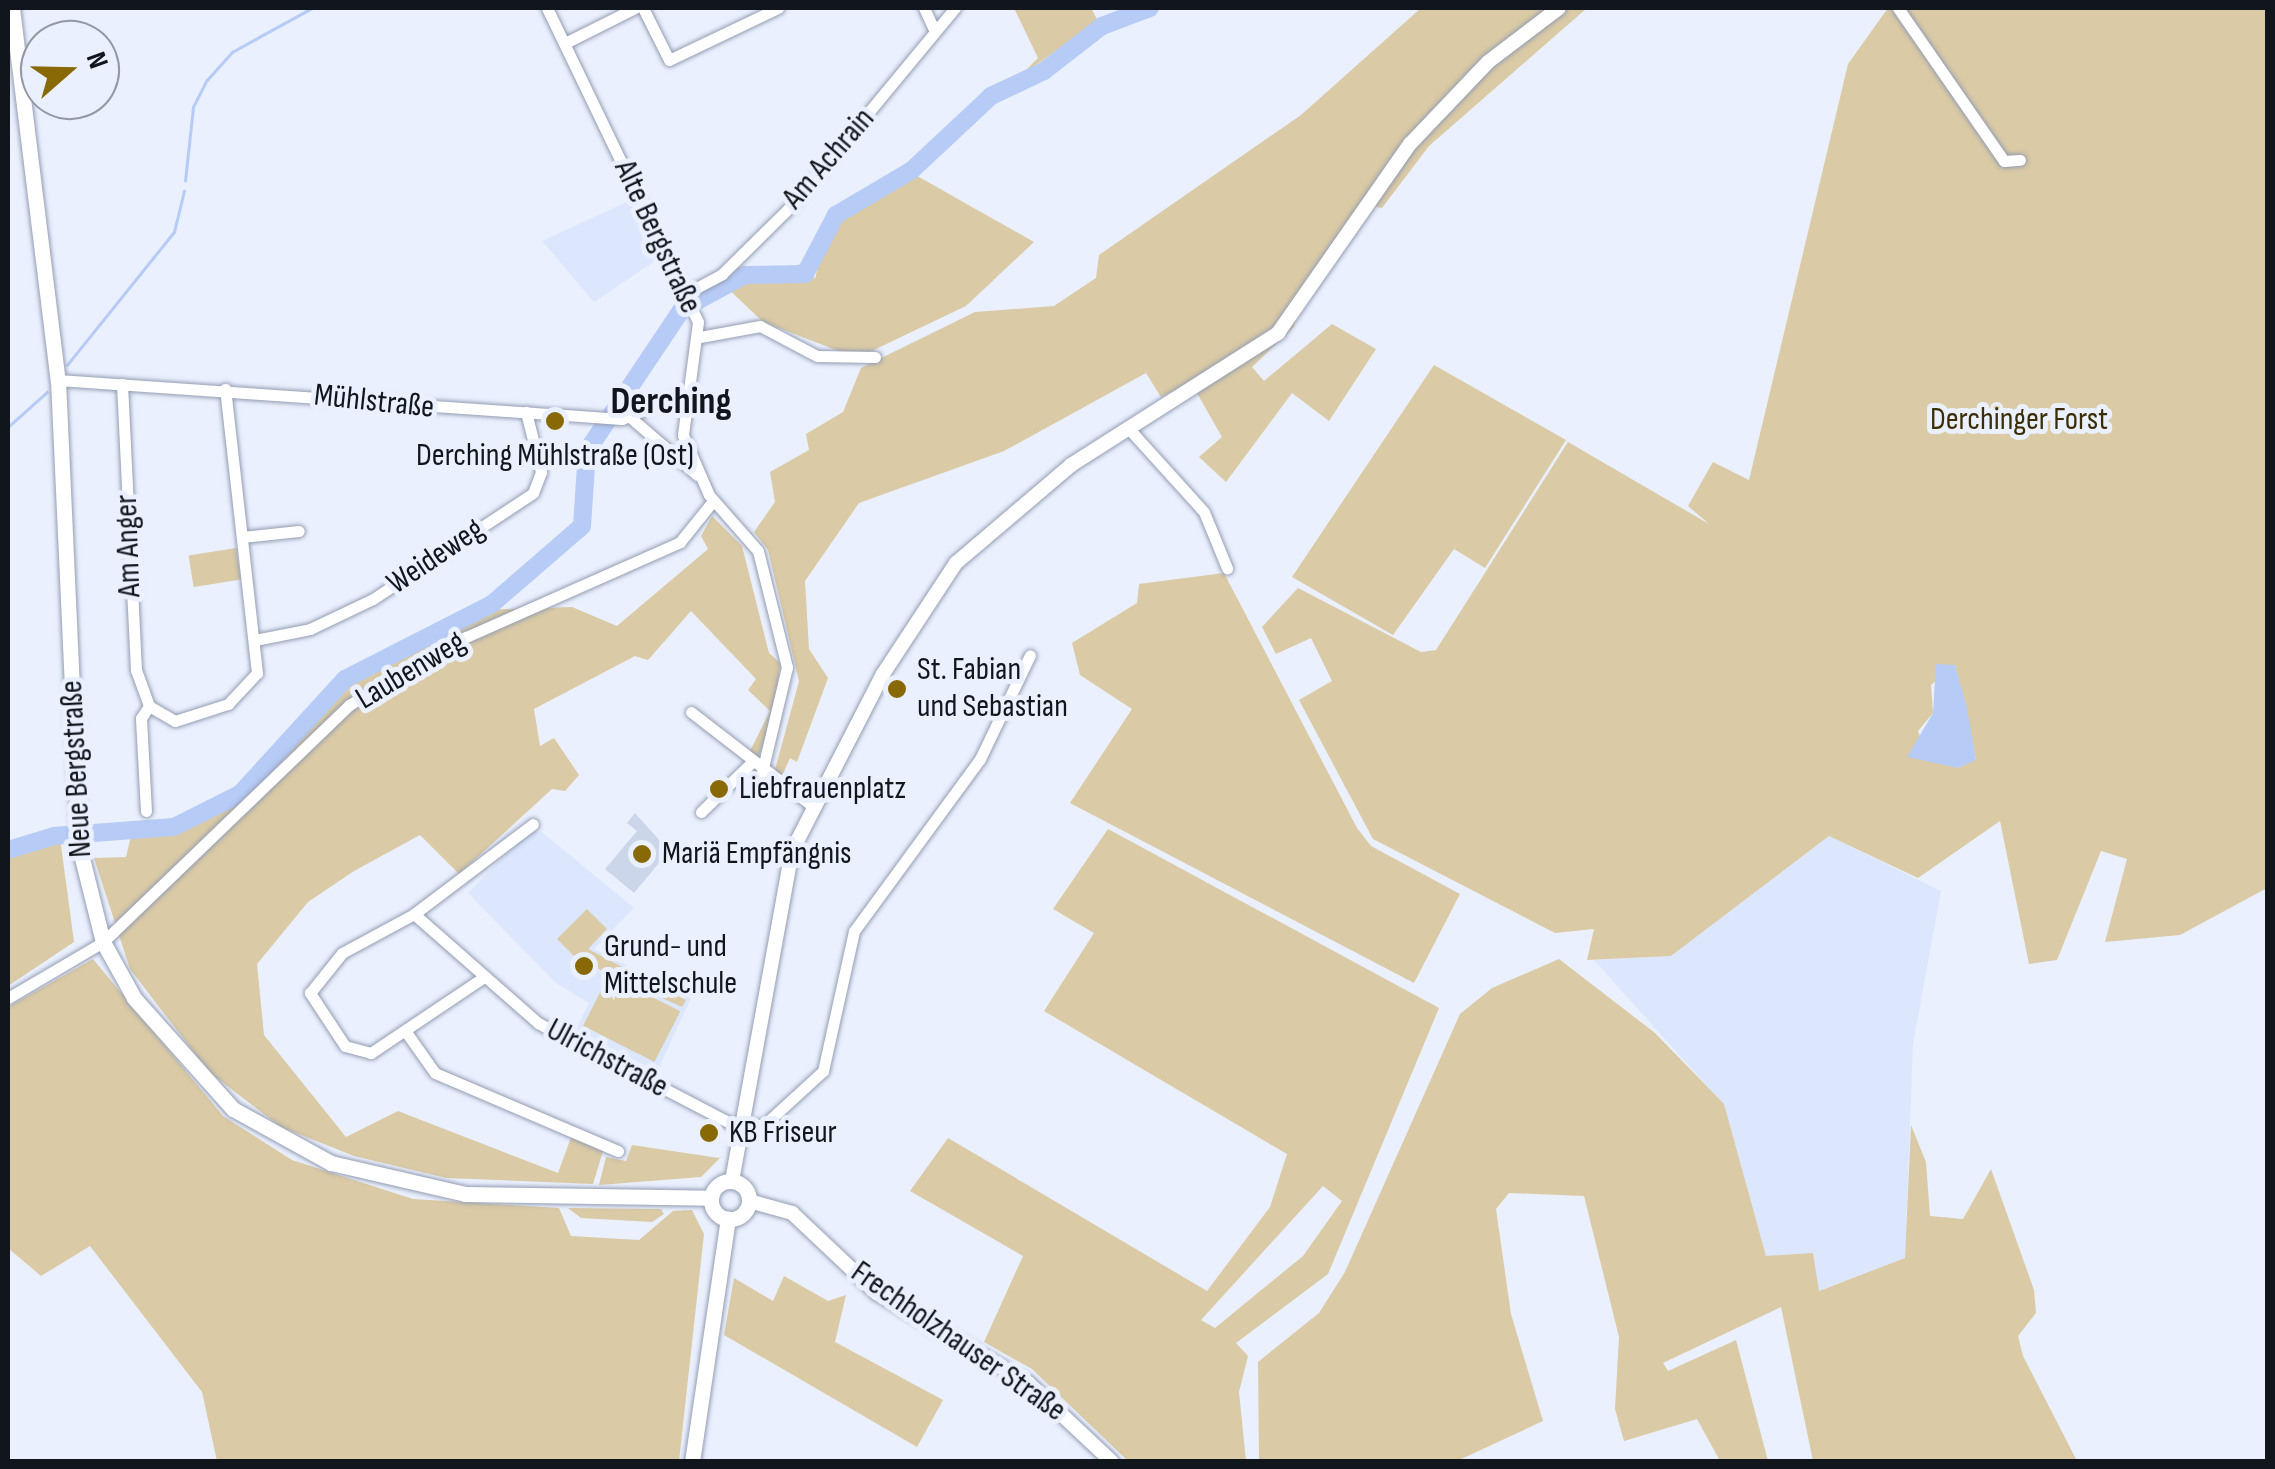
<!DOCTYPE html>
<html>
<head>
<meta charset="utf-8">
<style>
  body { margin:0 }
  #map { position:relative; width:2275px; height:1469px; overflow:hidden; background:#eaf0fe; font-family:"Sofia Sans Condensed",sans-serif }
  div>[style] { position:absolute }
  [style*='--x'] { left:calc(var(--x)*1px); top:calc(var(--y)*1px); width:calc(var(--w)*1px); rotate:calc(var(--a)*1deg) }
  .built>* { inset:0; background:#dce7fe }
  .green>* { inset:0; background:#dacaa5; transform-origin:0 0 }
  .water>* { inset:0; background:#b6cbf6 }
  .stream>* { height:2.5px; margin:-1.25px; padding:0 1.25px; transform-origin:1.25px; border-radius:1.25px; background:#b6cbf6 }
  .river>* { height:18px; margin:-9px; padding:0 9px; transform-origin:9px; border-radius:9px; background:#b6cbf6 }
  .building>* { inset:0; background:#cbd6eb }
  .roads { filter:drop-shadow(0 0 2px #939db2) drop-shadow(0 0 2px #939db2) }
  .minor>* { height:11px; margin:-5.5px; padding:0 5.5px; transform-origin:5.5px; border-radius:5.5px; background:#fff }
  .tertiary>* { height:14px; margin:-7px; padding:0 7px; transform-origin:7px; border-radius:7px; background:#fff }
  .secondary>* { height:15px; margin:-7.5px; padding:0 7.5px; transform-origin:7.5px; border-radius:7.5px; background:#fff }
  .secondary>.ring { margin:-7.5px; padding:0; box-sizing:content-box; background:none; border:15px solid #fff; border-radius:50% }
  .dots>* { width:28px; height:28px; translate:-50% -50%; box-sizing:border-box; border:5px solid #eaf0fe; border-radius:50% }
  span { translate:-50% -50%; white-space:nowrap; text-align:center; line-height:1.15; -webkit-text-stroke:10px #eaf0fe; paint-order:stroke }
  .street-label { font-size:32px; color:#11151c }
  .park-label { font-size:32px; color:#3b2d06 }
  .poi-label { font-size:32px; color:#11151c }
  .left { translate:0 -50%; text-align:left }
  .quarter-label { font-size:38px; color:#11151c; font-weight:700 }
  .frame { position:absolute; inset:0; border:10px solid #11151c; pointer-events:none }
  .north { position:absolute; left:20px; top:20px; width:100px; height:100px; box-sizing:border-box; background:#eaf0fe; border:2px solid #9398a4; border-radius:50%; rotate:70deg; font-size:28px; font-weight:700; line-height:40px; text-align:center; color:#11151c }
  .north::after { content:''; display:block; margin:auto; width:35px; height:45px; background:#886906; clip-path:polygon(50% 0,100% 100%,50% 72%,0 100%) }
</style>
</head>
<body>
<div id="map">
  <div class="built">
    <i style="clip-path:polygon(631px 200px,661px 257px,594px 302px,542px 241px)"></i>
    <i style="clip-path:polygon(528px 831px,542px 832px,634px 908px,594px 949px,691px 998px,656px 1074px,574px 1033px,589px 1003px,556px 983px,468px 893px)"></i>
    <i style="clip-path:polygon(1829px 836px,1941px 891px,1913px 1044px,1905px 1258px,1818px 1291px,1766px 1256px,1723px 1104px,1594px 960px,1671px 956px)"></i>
  </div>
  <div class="green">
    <i style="clip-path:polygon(1014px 8px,1091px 8px,1098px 21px,1019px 77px,1038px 58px)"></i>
    <i style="clip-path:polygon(1421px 8px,1587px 8px,1429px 146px,1382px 208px,1362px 204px,1299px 300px,1294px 327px,1252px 367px,1264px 381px,1332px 324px,1376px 349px,1329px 421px,1292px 393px,1226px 482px,1199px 457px,1222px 437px,1197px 393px,1182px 387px,1161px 397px,1146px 373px,1004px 451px,859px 503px,805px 581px,809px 649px,828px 678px,797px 762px,790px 758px,782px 776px,775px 770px,799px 681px,768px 550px,754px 532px,775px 502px,770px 472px,809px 450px,806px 434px,843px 412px,861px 368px,975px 312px,1054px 306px,1096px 278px,1099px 255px,1301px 115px)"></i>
    <i style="clip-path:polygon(evenodd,1888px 8px,2267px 8px,2267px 888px,2180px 935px,2105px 942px,2127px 859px,2101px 851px,2057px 960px,2029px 964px,2000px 821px,1918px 878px,1829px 836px,1671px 956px,1587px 960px,1594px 929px,1555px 933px,1373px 839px,1299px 700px,1332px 681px,1311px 638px,1276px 654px,1262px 627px,1298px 588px,1421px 652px,1436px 650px,1568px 442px,1709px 524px,1688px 506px,1713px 462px,1749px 480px,1848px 64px,1888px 8px,1955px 665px,1976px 759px,1958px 768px,1928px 757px,1918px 731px,1933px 713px,1931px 685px,1955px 665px)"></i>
    <i style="clip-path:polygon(912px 173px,1034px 242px,966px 306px,857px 358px,763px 322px,721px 282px,806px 263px,815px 279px,827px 228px)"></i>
    <i style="clip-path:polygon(1434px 365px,1566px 440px,1485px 568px,1454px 549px,1393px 635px,1292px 577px)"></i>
    <i style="clip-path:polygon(712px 516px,742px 546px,769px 653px,780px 663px,775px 719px,757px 759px,749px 753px,770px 711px,748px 690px,756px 679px,691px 611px,648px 660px,635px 656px,534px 709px,540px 746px,554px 738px,579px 775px,565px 791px,552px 789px,459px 874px,420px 835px,354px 871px,308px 902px,257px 964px,264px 1035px,346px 1137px,398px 1111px,558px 1173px,573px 1132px,604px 1148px,593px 1184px,446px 1178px,354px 1156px,281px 1127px,209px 1072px,130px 969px,94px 858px,126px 857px,131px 836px,180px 830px,244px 797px,349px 682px,482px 610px,572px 607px,617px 626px,708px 549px,701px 536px)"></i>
    <i style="left:236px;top:548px;width:32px;height:48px;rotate:81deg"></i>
    <i style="clip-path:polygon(1224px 573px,1357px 828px,1371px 846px,1460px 894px,1414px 983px,1070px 803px,1132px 709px,1080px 675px,1072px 643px,1137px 603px,1139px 584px)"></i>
    <i style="clip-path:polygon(evenodd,1108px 829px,1439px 1008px,1328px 1274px,1236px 1343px,1248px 1356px,1239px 1392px,1246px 1461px,1128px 1461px,1032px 1369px,984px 1342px,1023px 1256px,910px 1191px,948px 1138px,1207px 1291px,1270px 1207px,1287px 1154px,1044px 1011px,1094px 933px,1053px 909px,1108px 829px,1323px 1186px,1342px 1201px,1303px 1256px,1215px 1328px,1201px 1320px,1323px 1186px)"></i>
    <i style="clip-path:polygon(60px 838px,74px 942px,8px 986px,8px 856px)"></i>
    <i style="clip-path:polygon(587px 909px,607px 929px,588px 949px,686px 1000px,682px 1007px,577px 959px,557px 939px)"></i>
    <i style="clip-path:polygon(93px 959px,223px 1116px,292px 1160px,413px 1199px,559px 1208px,571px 1236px,639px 1240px,673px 1211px,692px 1210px,704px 1234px,679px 1461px,217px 1461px,202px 1392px,90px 1246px,41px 1276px,8px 1248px,8px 1007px)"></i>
    <i style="clip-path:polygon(1559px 959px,1655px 1033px,1724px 1104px,1766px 1256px,1813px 1253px,1819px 1291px,1905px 1258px,1911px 1125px,1926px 1162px,1930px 1216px,1963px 1219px,1991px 1169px,2034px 1290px,2036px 1313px,2018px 1336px,2023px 1356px,2077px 1461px,1813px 1461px,1781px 1307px,1663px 1363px,1668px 1371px,1736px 1340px,1768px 1461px,1720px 1461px,1697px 1419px,1624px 1441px,1615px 1409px,1619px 1337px,1584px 1196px,1509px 1193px,1496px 1209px,1511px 1314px,1543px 1421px,1457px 1461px,1259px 1461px,1258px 1362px,1319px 1313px,1345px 1272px,1460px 1014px,1492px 988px)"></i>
    <i style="left:609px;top:975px;width:80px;height:57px;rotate:27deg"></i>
    <i style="clip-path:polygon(632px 1145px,719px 1158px,722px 1156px,701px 1177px,599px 1185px,606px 1157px,626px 1161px)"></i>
    <i style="clip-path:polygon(568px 1208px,661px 1209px,664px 1214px,652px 1222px,581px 1218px)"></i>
    <i style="clip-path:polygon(784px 1276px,828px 1301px,846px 1295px,835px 1342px,943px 1400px,917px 1447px,724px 1335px,734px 1278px,773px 1301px)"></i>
  </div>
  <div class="water">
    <i style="clip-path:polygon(1936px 664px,1955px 665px,1967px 708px,1976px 760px,1958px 768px,1907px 757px,1933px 713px)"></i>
  </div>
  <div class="stream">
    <i style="--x:185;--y:181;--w:74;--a:-83.8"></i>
    <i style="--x:193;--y:107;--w:30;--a:-63"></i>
    <i style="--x:207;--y:80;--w:38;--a:-48"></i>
    <i style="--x:232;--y:52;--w:91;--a:-28.8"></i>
    <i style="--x:67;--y:365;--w:171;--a:-51.2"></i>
    <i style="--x:174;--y:232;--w:42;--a:-76.3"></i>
    <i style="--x:8;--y:427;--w:52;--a:-41.9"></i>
  </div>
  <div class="river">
    <i style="--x:8;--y:850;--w:48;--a:-16.9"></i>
    <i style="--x:54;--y:836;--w:120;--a:-4.3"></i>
    <i style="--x:174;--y:827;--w:74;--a:-26.6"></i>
    <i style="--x:240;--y:794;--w:156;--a:-47.6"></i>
    <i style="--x:345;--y:679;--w:165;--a:-27"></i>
    <i style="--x:492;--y:604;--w:119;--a:-40.9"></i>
    <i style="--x:582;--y:526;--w:75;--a:-86.2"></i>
    <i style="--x:587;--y:451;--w:171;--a:-56.2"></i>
    <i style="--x:682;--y:309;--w:72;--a:-28.4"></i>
    <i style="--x:745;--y:275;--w:60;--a:-1"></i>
    <i style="--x:805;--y:274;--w:67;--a:-62.3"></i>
    <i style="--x:836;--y:215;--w:88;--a:-30.6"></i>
    <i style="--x:912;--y:170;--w:108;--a:-43.1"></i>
    <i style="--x:991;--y:96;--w:59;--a:-25.3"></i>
    <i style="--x:1044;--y:71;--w:73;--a:-37.8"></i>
    <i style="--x:1102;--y:26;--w:51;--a:-20.6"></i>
  </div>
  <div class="building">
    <i style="clip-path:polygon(635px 813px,669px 851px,634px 893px,605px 869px,637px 831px,627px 823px)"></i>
  </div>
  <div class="roads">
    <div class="minor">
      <i style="--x:547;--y:8;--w:348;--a:64.3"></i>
      <i style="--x:698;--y:322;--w:114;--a:97.6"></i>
      <i style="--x:683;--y:435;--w:65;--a:66.6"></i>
      <i style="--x:709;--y:495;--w:74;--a:48.8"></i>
      <i style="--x:758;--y:551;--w:120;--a:76"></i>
      <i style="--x:787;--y:667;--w:108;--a:103.4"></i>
      <i style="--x:643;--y:8;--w:58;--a:63.4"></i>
      <i style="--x:669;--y:60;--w:121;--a:-25.5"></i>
      <i style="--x:924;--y:8;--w:26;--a:65"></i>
      <i style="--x:1898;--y:8;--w:186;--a:55.3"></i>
      <i style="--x:2004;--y:161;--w:16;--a:-4"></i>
      <i style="--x:565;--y:43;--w:78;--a:-26.6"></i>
      <i style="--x:687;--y:293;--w:40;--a:-28"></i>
      <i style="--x:722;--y:274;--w:97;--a:-44.6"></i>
      <i style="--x:791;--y:206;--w:257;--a:-50.4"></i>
      <i style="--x:700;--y:337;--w:61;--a:-10.4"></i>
      <i style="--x:760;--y:326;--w:64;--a:27.8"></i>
      <i style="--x:817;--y:356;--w:58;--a:1"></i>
      <i style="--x:58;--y:380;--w:565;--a:3.96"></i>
      <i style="--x:622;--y:419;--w:65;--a:-23.4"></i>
      <i style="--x:122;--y:384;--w:286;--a:87.2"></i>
      <i style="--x:136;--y:670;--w:38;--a:70"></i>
      <i style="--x:149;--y:706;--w:30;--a:30"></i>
      <i style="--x:175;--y:721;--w:56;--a:-17.8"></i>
      <i style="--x:228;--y:704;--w:42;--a:-46.9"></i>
      <i style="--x:257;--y:673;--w:286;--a:-96.4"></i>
      <i style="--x:631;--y:418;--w:87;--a:40.8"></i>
      <i style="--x:1130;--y:430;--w:110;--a:47.9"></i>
      <i style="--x:1204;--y:512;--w:61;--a:67.7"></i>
      <i style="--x:242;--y:537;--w:57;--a:-6"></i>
      <i style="--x:255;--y:640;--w:56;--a:-11.3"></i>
      <i style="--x:310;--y:629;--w:70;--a:-25.5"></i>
      <i style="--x:373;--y:599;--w:192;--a:-33.5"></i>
      <i style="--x:533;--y:493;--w:22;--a:-69"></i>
      <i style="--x:541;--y:472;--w:62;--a:-104"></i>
      <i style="--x:691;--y:712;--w:155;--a:37.7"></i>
      <i style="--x:146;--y:811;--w:93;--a:-93.1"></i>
      <i style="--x:141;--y:718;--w:14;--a:-56"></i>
      <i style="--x:701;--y:812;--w:70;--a:-44.4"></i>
      <i style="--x:414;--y:914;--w:165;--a:41.3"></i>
      <i style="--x:538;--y:1023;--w:219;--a:27.5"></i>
      <i style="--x:732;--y:1124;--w:32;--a:2"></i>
      <i style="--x:764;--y:1125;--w:80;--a:-42.5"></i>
      <i style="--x:823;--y:1071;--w:143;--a:-77.5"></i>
      <i style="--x:854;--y:931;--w:213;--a:-53.8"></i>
      <i style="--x:980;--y:759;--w:115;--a:-64.3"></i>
      <i style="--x:481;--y:979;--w:133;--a:146.1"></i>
      <i style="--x:371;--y:1053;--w:27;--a:-165"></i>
      <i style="--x:345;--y:1046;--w:64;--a:-123.4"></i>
      <i style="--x:310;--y:993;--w:51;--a:-51.3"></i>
      <i style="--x:342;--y:953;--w:82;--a:-28.4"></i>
      <i style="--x:414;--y:914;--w:149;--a:-37.1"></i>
      <i style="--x:8;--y:998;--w:110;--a:-30.5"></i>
      <i style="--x:103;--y:942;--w:342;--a:-43.9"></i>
      <i style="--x:349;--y:705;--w:135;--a:-30.2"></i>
      <i style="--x:466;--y:637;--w:234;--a:-23.9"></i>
      <i style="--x:680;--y:542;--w:53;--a:-51.2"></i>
      <i style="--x:406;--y:1032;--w:50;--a:54.7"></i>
      <i style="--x:435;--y:1073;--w:199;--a:23.1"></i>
    </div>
    <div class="tertiary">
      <i style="--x:732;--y:1181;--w:335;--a:-79.7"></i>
      <i style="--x:792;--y:851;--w:199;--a:-62.8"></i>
      <i style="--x:883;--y:674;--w:133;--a:-56.7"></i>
      <i style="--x:956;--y:563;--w:151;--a:-40.4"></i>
      <i style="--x:1071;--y:465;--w:246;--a:-32.5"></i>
      <i style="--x:1278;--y:333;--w:231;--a:-55.1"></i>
      <i style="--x:1410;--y:144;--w:113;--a:-46.4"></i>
      <i style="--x:1488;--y:62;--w:89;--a:-37.3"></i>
      <i style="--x:749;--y:1201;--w:45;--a:15.6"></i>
      <i style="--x:792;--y:1213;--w:117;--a:43.3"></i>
      <i style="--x:877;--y:1293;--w:176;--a:30.8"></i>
      <i style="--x:1028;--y:1383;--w:115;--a:43.2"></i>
    </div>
    <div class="secondary">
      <i style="--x:12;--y:8;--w:375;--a:83"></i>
      <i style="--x:58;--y:380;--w:466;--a:87.4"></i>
      <i style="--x:79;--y:846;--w:99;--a:76"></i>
      <i style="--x:103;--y:942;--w:64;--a:61"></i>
      <i style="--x:134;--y:998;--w:149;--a:48.3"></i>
      <i style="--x:233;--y:1109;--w:112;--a:28.9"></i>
      <i style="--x:331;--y:1163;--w:138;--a:13"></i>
      <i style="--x:465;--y:1194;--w:246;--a:0.9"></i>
      <i class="ring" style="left:711px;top:1181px;width:23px;height:23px"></i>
      <i style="--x:692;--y:1462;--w:246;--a:-81.6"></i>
    </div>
  </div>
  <div class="dots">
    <i style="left:555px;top:421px;background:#886906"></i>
    <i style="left:897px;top:689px;background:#886906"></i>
    <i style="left:719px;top:789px;background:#886906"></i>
    <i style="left:642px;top:854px;background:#886906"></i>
    <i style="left:584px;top:966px;background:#886906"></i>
    <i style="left:709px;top:1133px;background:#886906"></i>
  </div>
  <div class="street-label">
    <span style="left:829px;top:159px;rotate:-49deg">Am Achrain</span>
    <span style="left:657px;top:237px;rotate:65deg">Alte Bergstraße</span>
    <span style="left:374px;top:402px;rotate:6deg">Mühlstraße</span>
    <span style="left:129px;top:546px;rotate:-92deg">Am Anger</span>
    <span style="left:436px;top:557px;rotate:-34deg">Weideweg</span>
    <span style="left:411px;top:671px;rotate:-31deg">Laubenweg</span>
    <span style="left:77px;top:769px;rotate:-93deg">Neue Bergstraße</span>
    <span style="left:607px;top:1059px;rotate:28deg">Ulrichstraße</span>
    <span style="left:958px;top:1342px;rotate:35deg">Frechholzhauser Straße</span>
  </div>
  <div class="park-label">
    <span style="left:2019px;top:420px">Derchinger Forst</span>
  </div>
  <div class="poi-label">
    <span style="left:555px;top:456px">Derching Mühlstraße (Ost)</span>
    <span class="left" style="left:917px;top:689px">St. Fabian<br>und Sebastian</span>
    <span class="left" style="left:739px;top:789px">Liebfrauenplatz</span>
    <span class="left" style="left:662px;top:854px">Mariä Empfängnis</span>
    <span class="left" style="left:604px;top:966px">Grund- und<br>Mittelschule</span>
    <span class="left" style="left:729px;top:1133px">KB Friseur</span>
  </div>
  <div class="quarter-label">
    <span style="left:671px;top:402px">Derching</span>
  </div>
  <div class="frame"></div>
  <div class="north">N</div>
</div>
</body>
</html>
